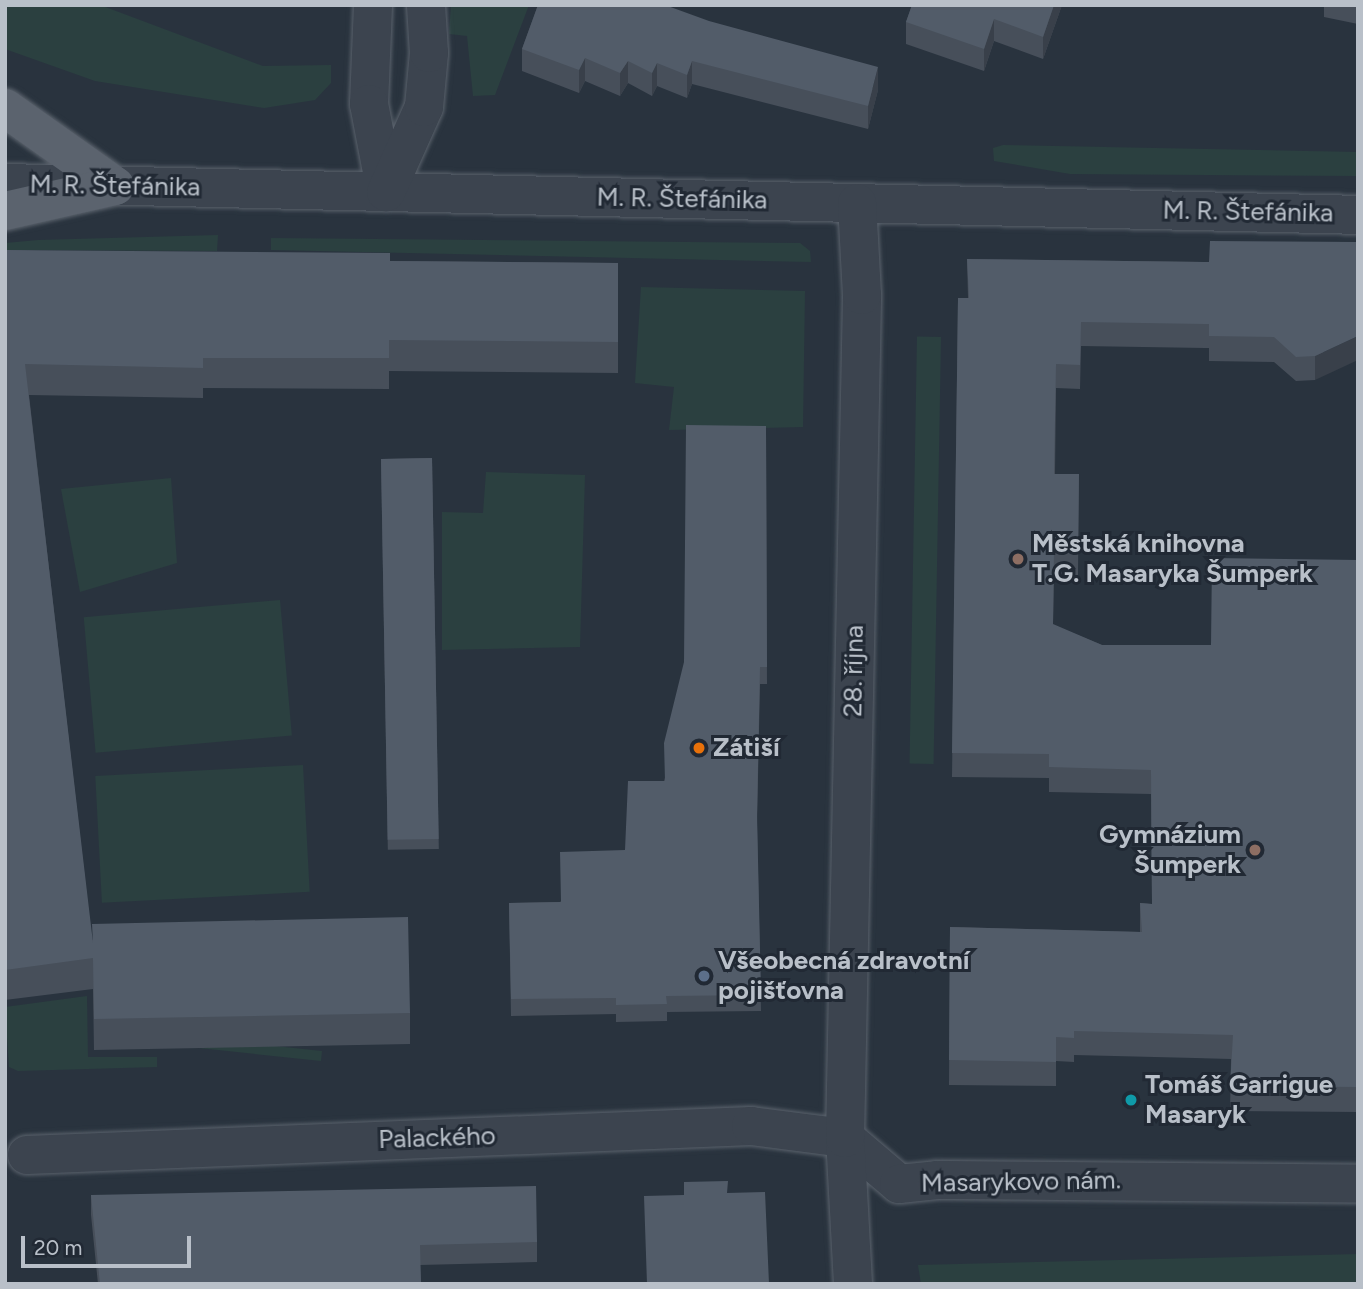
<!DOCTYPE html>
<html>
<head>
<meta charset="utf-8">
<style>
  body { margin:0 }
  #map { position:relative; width:1363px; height:1289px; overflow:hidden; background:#29333e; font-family:Figtree,sans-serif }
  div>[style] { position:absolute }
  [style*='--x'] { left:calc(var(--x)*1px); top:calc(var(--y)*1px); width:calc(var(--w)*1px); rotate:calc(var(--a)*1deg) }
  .green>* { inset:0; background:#2b4040; transform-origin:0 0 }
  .roads { filter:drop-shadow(0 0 2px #5a626c) drop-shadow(0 0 2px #5a626c) }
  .minor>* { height:38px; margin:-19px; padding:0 19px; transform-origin:19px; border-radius:19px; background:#3c444f }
  .major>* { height:38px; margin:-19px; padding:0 19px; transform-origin:19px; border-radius:19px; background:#5b636e }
  .wall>* { inset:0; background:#474f5a; transform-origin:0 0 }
  .shaded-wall>* { inset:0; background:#39404a }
  .building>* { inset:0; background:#525c69; transform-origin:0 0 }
  .dots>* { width:19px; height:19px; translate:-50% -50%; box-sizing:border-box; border:4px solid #212934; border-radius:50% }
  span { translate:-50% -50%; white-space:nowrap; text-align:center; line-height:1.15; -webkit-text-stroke:6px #212934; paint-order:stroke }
  .street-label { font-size:26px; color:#b9c0c9 }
  .poi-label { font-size:26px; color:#b9c0c9; font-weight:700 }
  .left { translate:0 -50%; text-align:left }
  .right { translate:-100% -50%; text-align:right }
  .frame { position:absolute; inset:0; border:7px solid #b9c0c9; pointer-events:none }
  .scale { position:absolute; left:21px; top:1236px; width:170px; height:32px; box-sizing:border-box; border:4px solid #b9c0c9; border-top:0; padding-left:9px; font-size:21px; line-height:24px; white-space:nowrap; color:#b9c0c9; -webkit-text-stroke:5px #212934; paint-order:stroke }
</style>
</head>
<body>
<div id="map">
  <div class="green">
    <i style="clip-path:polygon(5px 5px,100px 5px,263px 66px,331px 65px,331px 83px,315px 100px,264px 108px,95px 81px,5px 49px)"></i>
    <i style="clip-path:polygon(451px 5px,529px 5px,495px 95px,473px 96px,467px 36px,449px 34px)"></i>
    <i style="clip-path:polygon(1003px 145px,1358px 152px,1358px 176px,1070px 174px,994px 161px,993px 148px)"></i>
    <i style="clip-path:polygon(218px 235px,217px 251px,5px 250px,5px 243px,38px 240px)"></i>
    <i style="clip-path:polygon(271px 238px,800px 243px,810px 251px,811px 262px,271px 250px)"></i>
    <i style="clip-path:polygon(641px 287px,805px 291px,803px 427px,669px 430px,674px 387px,635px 383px)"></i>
    <i style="left:941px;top:337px;width:427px;height:24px;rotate:91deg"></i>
    <i style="clip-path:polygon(486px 472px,585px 475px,580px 647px,442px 650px,442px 512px,483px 513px)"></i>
    <i style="clip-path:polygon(171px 478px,177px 563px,80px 592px,61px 489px)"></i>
    <i style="left:280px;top:600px;width:136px;height:197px;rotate:85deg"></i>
    <i style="left:303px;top:765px;width:127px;height:208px;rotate:87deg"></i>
    <i style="clip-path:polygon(87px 996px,88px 1057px,157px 1057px,157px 1067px,18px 1071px,9px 1067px,5px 1007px)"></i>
    <i style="left:322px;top:1051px;width:10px;height:135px;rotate:96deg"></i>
    <i style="clip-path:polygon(1358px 1254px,1358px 1284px,921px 1284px,918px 1265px)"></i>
  </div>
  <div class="roads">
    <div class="minor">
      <i style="--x:373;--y:5;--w:99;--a:92.3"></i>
      <i style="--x:369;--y:104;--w:90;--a:79.1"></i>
      <i style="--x:5;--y:183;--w:1353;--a:1.35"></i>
      <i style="--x:386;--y:192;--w:93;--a:-65.9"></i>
      <i style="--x:424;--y:107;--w:54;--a:-84.7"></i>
      <i style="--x:429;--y:53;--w:48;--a:-93.6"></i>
      <i style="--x:845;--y:1138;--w:71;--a:40.4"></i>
      <i style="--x:899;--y:1184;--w:38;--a:-6"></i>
      <i style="--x:937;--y:1180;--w:421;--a:0.5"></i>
      <i style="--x:27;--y:1155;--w:725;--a:-2.29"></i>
      <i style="--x:751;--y:1126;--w:95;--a:7.3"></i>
      <i style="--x:853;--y:1284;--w:146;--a:-93.1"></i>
      <i style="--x:845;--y:1138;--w:843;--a:-88.84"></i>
      <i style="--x:862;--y:295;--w:92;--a:-93.1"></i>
    </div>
    <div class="major">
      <i style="--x:5;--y:108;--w:135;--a:35.3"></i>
      <i style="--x:5;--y:211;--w:113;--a:-12.8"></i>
    </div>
  </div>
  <div class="wall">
    <i style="clip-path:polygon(538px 5px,878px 90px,868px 129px,692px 84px,687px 98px,657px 86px,652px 96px,628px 83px,620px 96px,585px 81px,579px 93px,522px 71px,522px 49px)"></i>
    <i style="clip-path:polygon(912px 5px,1062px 5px,1043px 59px,994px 41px,984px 71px,906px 44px,906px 22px)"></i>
    <i style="clip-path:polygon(1324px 5px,1358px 5px,1358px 24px,1324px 17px)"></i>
    <i style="clip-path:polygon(1358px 242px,1315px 380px,1296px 381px,1274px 362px,1209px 361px,1209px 348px,1081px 346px,1080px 389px,1056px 388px,1055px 474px,1079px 474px,1078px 575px,1054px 575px,1053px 625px,1102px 645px,1211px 645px,1358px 560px,1358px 1112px,1230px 1111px,1231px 1059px,1074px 1055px,1074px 1062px,1056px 1061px,1056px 1086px,949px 1085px,950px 927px,1140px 932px,1140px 903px,1152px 904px,1151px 794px,1049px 792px,1049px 778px,952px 777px,958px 298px,968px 298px,967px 259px,1209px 262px)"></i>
    <i style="clip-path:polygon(5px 250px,390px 261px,618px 263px,618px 373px,389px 371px,389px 389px,203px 388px,203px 398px,29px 395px,92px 940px,410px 1013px,410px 1044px,94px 1050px,93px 989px,5px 1000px)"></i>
    <i style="clip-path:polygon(766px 426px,767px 684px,760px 684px,757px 824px,761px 1011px,667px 1012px,667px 1021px,616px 1022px,616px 1014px,511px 1016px,509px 903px,560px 902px,625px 850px,664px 781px)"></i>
    <i style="left:432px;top:458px;width:391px;height:51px;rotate:89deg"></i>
    <i style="clip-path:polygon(91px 1195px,537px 1242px,537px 1262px,420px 1265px,421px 1284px,98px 1284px,91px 1215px)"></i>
  </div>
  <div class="shaded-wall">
    <i style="clip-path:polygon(1054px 5px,1062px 5px,1043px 59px,1043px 37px)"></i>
    <i style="clip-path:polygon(994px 19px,994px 41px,984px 71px,984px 49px)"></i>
    <i style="clip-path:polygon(585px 58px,585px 81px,579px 93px,579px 70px)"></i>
    <i style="clip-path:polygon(628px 61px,628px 83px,620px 96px,620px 73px)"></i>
    <i style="clip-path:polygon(692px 61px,692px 84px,687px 98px,687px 75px)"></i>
    <i style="clip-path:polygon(657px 63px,657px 86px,652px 96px,652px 73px)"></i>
    <i style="clip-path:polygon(878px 67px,878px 90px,868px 129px,868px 106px)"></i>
    <i style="clip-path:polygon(1358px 336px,1358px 360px,1315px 380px,1315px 356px)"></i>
  </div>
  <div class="building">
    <i style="clip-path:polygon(538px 5px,665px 5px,709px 21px,878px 67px,868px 106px,692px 61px,687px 75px,657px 63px,652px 73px,628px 61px,620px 73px,585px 58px,579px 70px,522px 49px)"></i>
    <i style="clip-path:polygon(912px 5px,1054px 5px,1043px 37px,994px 19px,984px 49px,906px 22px)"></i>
    <i style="clip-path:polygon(1210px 241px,1358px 242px,1358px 336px,1315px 356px,1296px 357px,1274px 337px,1209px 336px,1209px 324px,1081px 322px,1080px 365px,1056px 364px,1054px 474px,1079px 474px,1078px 551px,1054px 551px,1053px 624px,1102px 645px,1211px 645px,1212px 558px,1358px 560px,1358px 1087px,1230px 1086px,1233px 1035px,1074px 1031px,1074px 1038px,1056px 1037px,1056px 1062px,949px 1060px,950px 927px,1142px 932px,1140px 903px,1152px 904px,1151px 770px,1049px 767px,1049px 754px,952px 753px,958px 298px,969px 298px,967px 259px,1209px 262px)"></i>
    <i style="clip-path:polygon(5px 250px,390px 253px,390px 261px,618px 263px,618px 342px,389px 340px,389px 358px,203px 358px,203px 368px,25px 364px,93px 943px,92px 924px,408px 917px,410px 1013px,94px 1019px,93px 958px,5px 970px)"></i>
    <i style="clip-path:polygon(686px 425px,766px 426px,767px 667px,760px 667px,757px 815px,761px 995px,666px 996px,667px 1004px,616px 1005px,616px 998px,511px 999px,509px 903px,561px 902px,560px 852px,625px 850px,628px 781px,665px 781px,664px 743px,684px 662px)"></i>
    <i style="left:432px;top:458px;width:381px;height:51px;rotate:89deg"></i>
    <i style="clip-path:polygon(728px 1181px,727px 1193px,765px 1192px,769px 1284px,647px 1284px,644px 1196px,684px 1195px,684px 1182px)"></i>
    <i style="clip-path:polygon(536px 1186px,537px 1242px,420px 1245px,421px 1284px,100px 1284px,91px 1195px)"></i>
  </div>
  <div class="dots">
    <i style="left:1018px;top:559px;background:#8d6e63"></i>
    <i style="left:699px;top:748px;background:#e8710a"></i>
    <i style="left:1255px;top:850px;background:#8d6e63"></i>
    <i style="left:704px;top:976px;background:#5c6f8a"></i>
    <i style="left:1131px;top:1100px;background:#0f9aa8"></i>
  </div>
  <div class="street-label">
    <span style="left:115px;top:186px;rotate:1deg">M. R. Štefánika</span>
    <span style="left:682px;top:199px;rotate:1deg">M. R. Štefánika</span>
    <span style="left:1248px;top:212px;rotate:1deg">M. R. Štefánika</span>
    <span style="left:854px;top:671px;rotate:-89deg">28. října</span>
    <span style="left:437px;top:1138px;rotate:-2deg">Palackého</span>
    <span style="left:1021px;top:1182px;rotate:-1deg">Masarykovo nám.</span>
  </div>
  <div class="poi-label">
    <span class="left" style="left:1032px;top:559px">Městská knihovna<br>T.G. Masaryka Šumperk</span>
    <span class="left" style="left:713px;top:748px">Zátiší</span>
    <span class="right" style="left:1241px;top:850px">Gymnázium<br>Šumperk</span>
    <span class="left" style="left:718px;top:976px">Všeobecná zdravotní<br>pojišťovna</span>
    <span class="left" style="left:1145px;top:1100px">Tomáš Garrigue<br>Masaryk</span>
  </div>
  <div class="frame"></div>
  <div class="scale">20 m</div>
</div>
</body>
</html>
